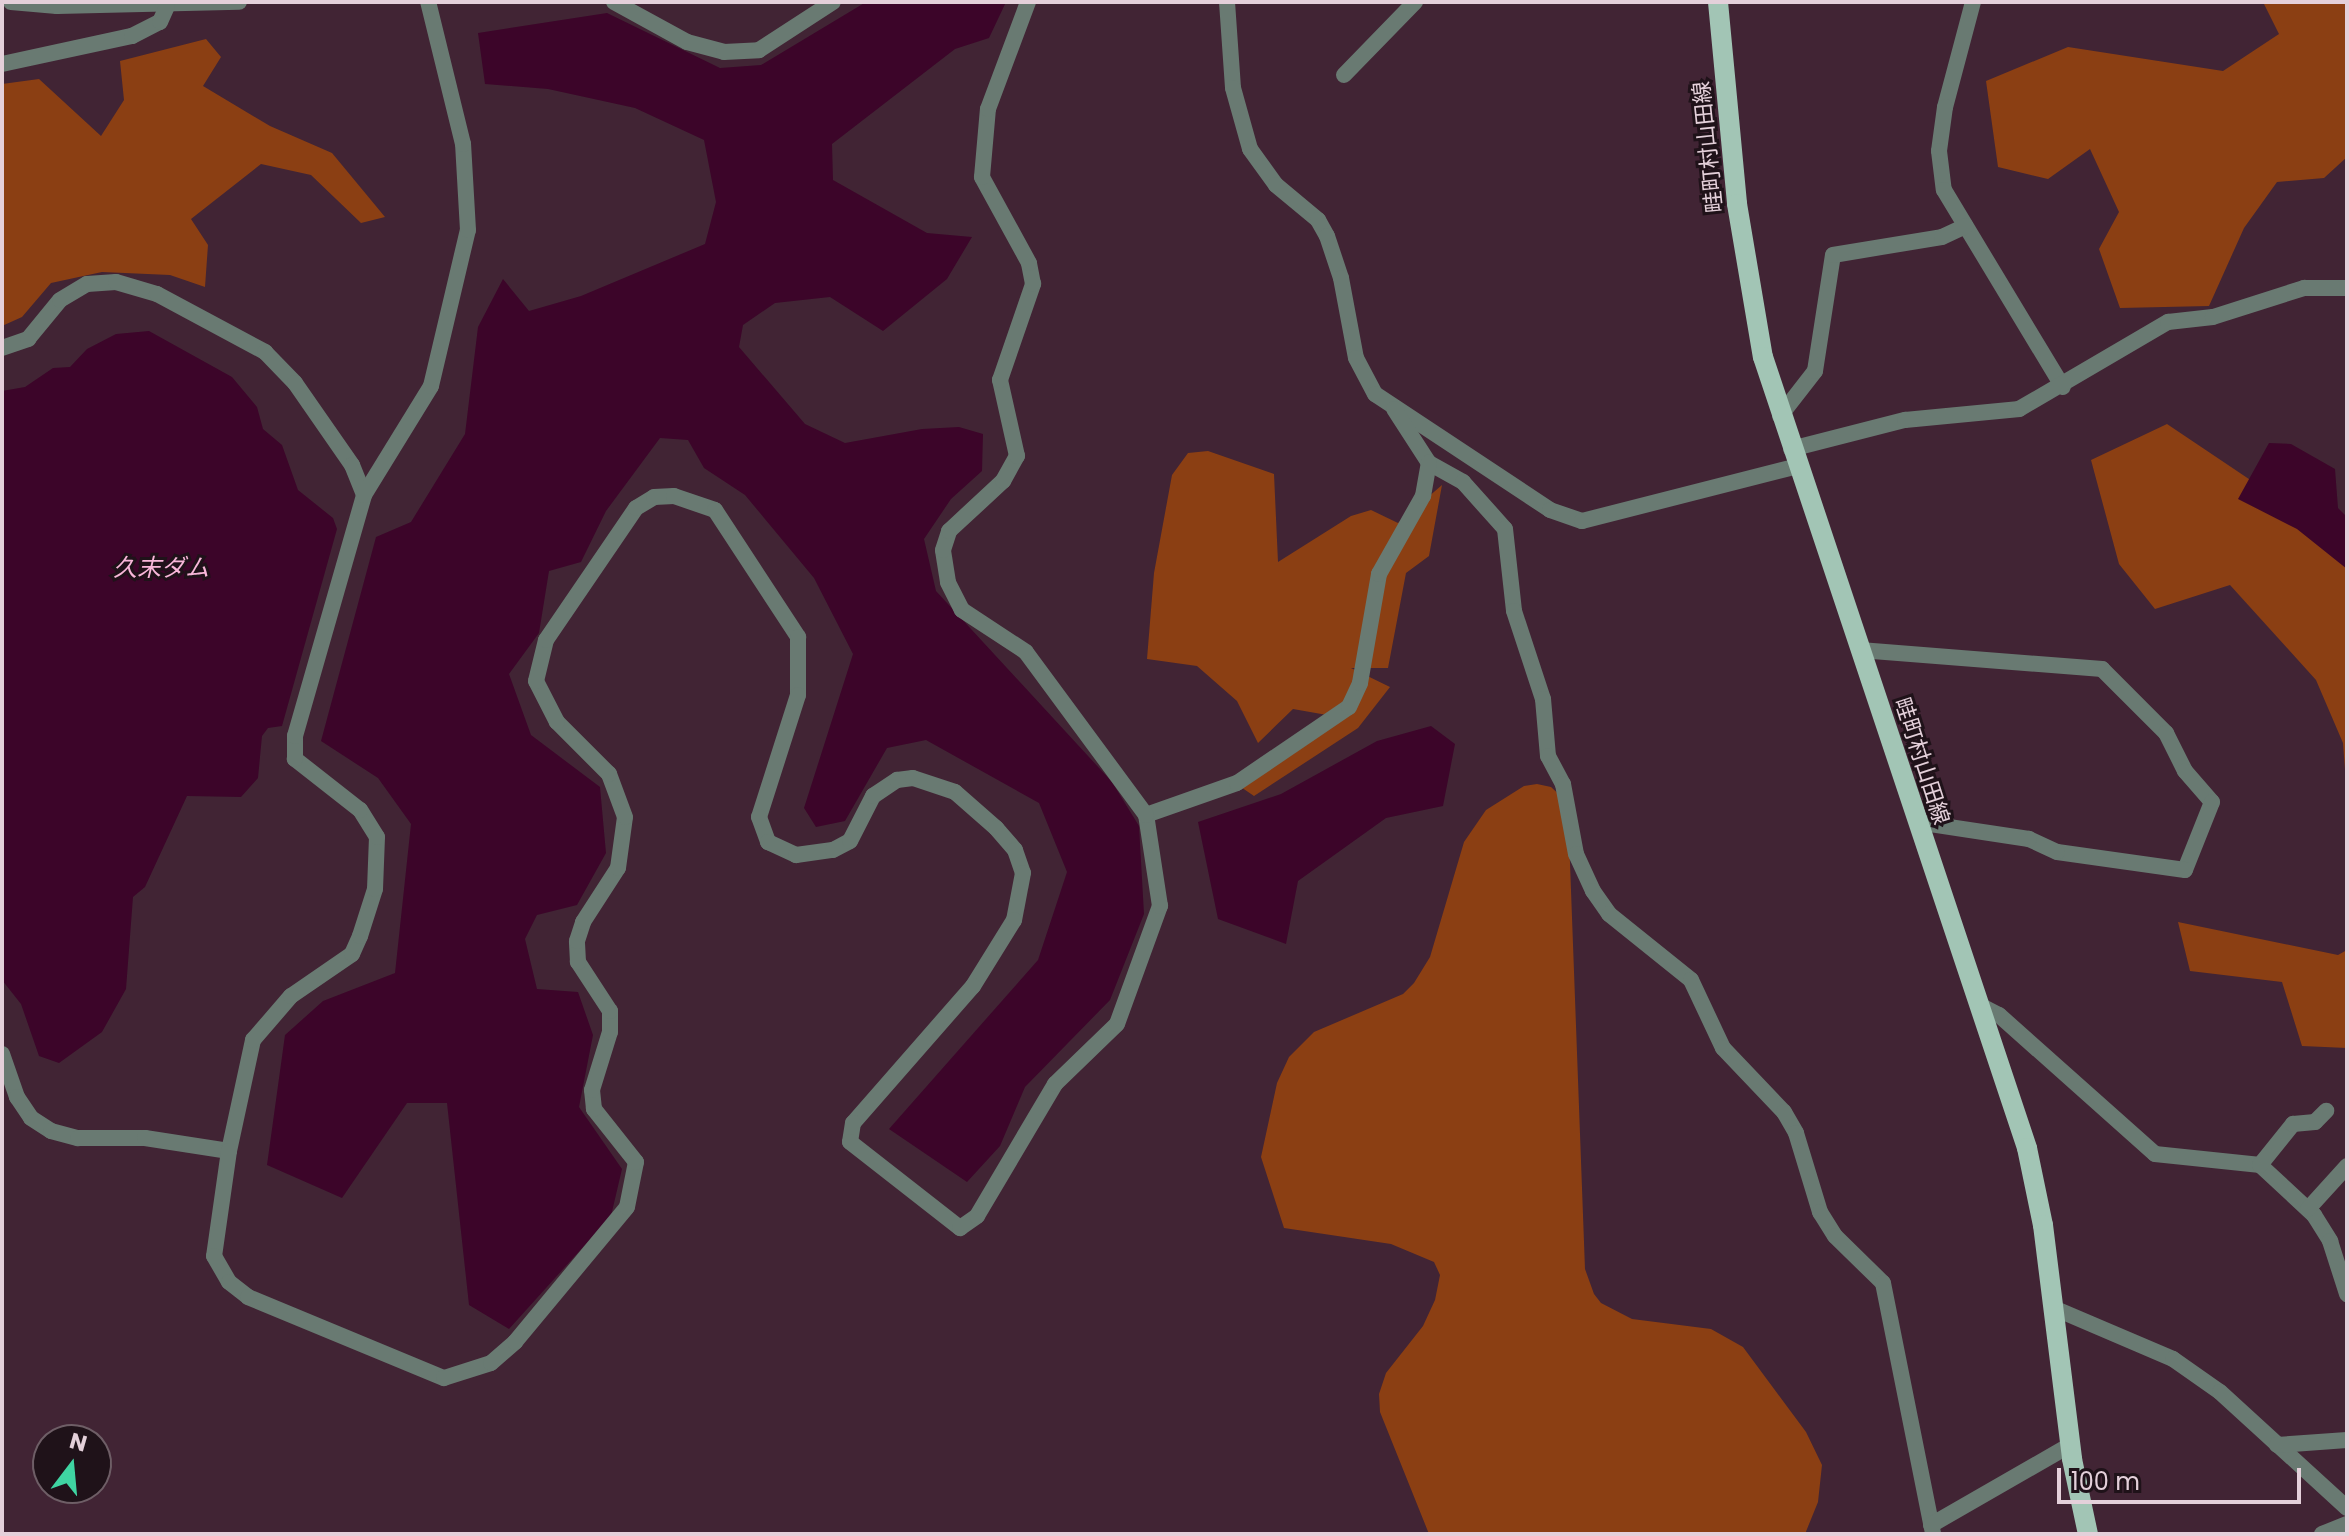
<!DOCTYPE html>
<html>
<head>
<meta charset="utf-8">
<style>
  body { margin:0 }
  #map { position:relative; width:2349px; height:1536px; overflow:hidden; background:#412434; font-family:Poppins,"Noto Sans JP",sans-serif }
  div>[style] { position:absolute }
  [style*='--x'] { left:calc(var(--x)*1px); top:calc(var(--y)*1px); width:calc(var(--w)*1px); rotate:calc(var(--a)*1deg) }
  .forest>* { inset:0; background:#8b3f13 }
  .water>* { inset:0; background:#3c0529 }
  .minor>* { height:16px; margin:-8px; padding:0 8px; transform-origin:8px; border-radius:8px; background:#697a72 }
  .major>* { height:20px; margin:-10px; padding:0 10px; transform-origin:10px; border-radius:10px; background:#a2c5b5 }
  span { translate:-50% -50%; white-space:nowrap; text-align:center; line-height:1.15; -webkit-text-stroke:6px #1f1219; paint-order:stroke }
  .street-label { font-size:22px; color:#e4d0da }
  .water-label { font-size:24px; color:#f8b6d9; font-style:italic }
  .frame { position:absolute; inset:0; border:4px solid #e4d0da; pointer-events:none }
  .north { position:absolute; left:32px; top:1424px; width:80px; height:80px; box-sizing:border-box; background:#1f1219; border:2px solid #6e5e66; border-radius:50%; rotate:16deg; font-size:22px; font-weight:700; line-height:32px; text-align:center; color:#e4d0da }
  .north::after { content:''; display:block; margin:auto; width:28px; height:36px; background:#3fd4a2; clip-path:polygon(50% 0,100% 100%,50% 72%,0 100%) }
  .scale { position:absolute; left:2057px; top:1468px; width:244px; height:36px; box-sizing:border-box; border:4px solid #e4d0da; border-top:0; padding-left:10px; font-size:24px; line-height:28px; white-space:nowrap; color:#e4d0da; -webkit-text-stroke:6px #1f1219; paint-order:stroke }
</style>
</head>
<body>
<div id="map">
  <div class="forest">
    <i style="clip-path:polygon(2263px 2px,2347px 2px,2347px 157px,2324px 178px,2277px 182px,2244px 228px,2209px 306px,2120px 308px,2099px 249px,2119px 212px,2090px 149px,2048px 179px,1998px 167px,1986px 81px,2068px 47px,2223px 71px,2279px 34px)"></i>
    <i style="clip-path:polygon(206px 39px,221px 57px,203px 86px,270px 126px,332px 153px,385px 217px,361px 223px,311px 175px,261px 164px,191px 219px,208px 245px,205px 287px,170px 275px,102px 272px,51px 283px,22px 317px,2px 326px,2px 84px,39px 79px,101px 136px,124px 100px,120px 61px)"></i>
    <i style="clip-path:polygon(2167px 424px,2347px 545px,2347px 796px,2343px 743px,2316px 680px,2230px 585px,2155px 609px,2119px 564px,2091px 460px)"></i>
    <i style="clip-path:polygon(1208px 451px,1274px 474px,1278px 562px,1351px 516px,1371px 510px,1398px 523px,1442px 485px,1429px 556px,1406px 573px,1388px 668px,1351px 668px,1390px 687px,1358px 728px,1254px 796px,1235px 783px,1327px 715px,1293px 709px,1258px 743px,1237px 701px,1197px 666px,1147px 659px,1154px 573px,1172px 475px,1188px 453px)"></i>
    <i style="clip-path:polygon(1537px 784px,1551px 787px,1564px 799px,1569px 836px,1585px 1269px,1594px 1294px,1601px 1303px,1632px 1319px,1711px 1329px,1743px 1347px,1806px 1432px,1822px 1465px,1818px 1502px,1805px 1534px,1429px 1534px,1380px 1412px,1379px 1394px,1386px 1373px,1423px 1326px,1435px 1300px,1440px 1275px,1434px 1262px,1391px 1244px,1284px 1228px,1261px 1157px,1277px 1083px,1289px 1057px,1314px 1032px,1403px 994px,1414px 983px,1430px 957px,1464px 842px,1486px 810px,1524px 786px)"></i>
    <i style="clip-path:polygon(2178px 922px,2338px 955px,2347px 950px,2347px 1048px,2302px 1046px,2282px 982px,2190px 971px)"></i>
  </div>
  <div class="water">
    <i style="clip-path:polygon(866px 2px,1006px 2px,989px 38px,955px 49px,832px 144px,833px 180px,927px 233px,972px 237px,947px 279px,883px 331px,830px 297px,775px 303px,743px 325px,739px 347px,805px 424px,845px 443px,922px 429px,959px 427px,983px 434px,982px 471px,951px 499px,924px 539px,936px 591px,1112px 782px,1139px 826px,1144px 914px,1110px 1000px,1025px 1087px,1000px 1146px,967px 1182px,889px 1129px,1038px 960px,1067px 872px,1039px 803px,926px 740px,887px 748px,845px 821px,816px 827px,804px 808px,853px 654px,814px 578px,745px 495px,704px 468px,688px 440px,660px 438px,606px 511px,581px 562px,549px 571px,539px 633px,509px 674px,531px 735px,600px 787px,606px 853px,577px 905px,537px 915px,525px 939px,537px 989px,578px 992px,593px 1035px,579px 1107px,622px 1169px,611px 1216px,509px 1329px,469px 1305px,447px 1103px,407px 1103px,342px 1198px,267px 1165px,285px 1035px,323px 1001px,395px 973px,411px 824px,378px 778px,321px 741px,376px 537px,411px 522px,465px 434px,478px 327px,503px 279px,529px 311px,581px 296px,705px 244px,716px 202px,704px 140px,635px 108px,548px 89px,485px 84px,478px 33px,607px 13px,720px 68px,761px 65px)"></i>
    <i style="clip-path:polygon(149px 331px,232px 377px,257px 407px,263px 429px,282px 445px,298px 490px,333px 518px,337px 529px,282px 726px,268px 728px,262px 736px,258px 778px,241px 797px,187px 796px,145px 887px,133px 897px,126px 989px,102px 1032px,59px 1063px,39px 1056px,21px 1004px,2px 980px,2px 391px,25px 387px,53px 368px,70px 367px,87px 349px,116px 334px)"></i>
    <i style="clip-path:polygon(2269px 443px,2291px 444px,2335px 469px,2338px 508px,2347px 517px,2347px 569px,2297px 529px,2238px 499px)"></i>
    <i style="clip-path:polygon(1431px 726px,1455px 744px,1443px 806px,1386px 818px,1298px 881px,1286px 944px,1218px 919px,1198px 822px,1281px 794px,1377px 741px)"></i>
  </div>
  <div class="minor">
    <i style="--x:11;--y:2;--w:46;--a:5"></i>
    <i style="--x:57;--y:6;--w:182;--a:-1.3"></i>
    <i style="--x:614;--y:2;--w:83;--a:28.7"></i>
    <i style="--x:687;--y:42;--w:38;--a:15"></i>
    <i style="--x:724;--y:52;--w:35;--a:-3"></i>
    <i style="--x:759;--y:50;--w:88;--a:-33"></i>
    <i style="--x:1227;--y:2;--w:86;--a:86"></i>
    <i style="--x:1233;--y:88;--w:63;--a:74.4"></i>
    <i style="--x:1250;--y:149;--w:44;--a:54.2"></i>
    <i style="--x:1276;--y:185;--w:55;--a:39.8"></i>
    <i style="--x:1318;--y:220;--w:18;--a:61"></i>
    <i style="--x:1327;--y:236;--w:44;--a:71.6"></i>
    <i style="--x:1341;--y:278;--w:81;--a:79.4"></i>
    <i style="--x:1356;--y:358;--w:41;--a:62.2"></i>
    <i style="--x:1375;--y:394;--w:210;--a:33.5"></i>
    <i style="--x:1550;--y:510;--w:34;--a:19"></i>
    <i style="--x:1582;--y:521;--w:222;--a:-14.3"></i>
    <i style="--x:1973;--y:2;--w:109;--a:104.9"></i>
    <i style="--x:1945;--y:107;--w:44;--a:97.8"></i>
    <i style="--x:1939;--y:151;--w:39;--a:83"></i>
    <i style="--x:1944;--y:190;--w:230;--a:58.9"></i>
    <i style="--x:2;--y:64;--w:133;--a:-12.2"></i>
    <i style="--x:132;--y:36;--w:31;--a:-27"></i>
    <i style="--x:160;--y:22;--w:17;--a:-66"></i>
    <i style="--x:1344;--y:75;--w:102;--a:-45.8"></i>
    <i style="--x:2;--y:348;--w:28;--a:-19"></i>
    <i style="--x:28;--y:339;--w:50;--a:-50.6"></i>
    <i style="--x:60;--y:300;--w:31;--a:-31"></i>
    <i style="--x:87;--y:284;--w:29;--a:-4"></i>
    <i style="--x:116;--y:282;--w:43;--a:16.3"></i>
    <i style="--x:157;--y:294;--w:123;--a:28.2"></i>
    <i style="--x:265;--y:352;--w:43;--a:45.9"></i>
    <i style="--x:295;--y:383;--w:100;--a:55.2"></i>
    <i style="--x:352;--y:465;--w:32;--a:68"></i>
    <i style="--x:1394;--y:409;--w:64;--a:57.1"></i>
    <i style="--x:1429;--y:463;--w:39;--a:29"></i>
    <i style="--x:1463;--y:482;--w:63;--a:48.2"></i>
    <i style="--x:1505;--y:529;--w:82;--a:83.7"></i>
    <i style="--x:1514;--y:611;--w:93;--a:71.8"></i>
    <i style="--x:1543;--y:699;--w:57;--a:85"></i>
    <i style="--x:1548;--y:756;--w:32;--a:62"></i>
    <i style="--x:1563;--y:784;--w:71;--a:79.5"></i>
    <i style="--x:1576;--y:854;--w:41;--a:65.3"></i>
    <i style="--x:1593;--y:891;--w:28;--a:55"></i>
    <i style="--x:1609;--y:914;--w:105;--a:38.8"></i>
    <i style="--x:1691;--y:980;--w:75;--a:64.8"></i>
    <i style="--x:1723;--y:1048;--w:88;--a:46.4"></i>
    <i style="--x:1784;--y:1112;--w:24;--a:60"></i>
    <i style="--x:1796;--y:1133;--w:83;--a:73.1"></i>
    <i style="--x:1820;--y:1212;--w:28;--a:58"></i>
    <i style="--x:1835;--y:1236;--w:67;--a:44.4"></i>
    <i style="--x:1883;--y:1283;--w:256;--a:78.7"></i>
    <i style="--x:1780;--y:416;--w:57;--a:-52.1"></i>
    <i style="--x:1815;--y:371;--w:117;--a:-81.2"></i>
    <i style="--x:1833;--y:255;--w:110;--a:-9.4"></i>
    <i style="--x:1942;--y:237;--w:26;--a:-25"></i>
    <i style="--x:1791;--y:449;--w:118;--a:-14.3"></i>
    <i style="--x:1905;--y:420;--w:115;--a:-5.5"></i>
    <i style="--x:2019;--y:409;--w:173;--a:-30.3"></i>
    <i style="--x:2168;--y:322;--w:45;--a:-6.3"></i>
    <i style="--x:2213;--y:317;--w:96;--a:-17.7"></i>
    <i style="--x:2304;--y:288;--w:43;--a:0"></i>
    <i style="--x:1860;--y:650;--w:243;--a:4.5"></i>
    <i style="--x:2102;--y:669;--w:91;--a:45"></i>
    <i style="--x:2166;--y:733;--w:42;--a:63.4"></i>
    <i style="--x:2185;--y:771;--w:41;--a:48.9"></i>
    <i style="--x:2212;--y:802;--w:73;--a:111.7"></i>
    <i style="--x:2185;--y:870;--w:129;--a:-172"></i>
    <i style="--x:2057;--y:852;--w:31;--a:-155"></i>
    <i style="--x:2029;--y:839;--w:113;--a:-171.4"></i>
    <i style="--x:1146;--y:815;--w:96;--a:-19.4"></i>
    <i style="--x:1237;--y:783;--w:135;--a:-34.2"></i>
    <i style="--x:1349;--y:707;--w:26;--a:-65"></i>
    <i style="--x:1360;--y:683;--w:111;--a:-80.1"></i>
    <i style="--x:1379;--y:574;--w:90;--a:-60.6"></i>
    <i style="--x:1423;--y:496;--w:34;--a:-80"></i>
    <i style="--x:1983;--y:1007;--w:18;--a:27"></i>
    <i style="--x:1999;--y:1015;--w:209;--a:41.7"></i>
    <i style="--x:2155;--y:1154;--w:106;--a:6"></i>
    <i style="--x:2260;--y:1165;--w:74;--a:42.8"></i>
    <i style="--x:2314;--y:1215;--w:31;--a:58"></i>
    <i style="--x:2330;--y:1241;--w:56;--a:72.2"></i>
    <i style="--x:2;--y:1054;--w:46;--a:70.8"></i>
    <i style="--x:17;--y:1097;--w:25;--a:56"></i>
    <i style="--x:31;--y:1118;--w:24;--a:33"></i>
    <i style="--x:51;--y:1131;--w:28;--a:15"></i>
    <i style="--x:78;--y:1138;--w:67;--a:0"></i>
    <i style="--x:145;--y:1138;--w:85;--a:8.8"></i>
    <i style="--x:229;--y:1151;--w:114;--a:-77.8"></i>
    <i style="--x:253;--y:1040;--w:58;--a:-49.2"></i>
    <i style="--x:291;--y:996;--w:74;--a:-34.5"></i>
    <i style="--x:352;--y:954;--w:20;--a:-66"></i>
    <i style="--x:360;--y:936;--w:49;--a:-72.3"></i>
    <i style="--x:375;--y:889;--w:52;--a:-87.8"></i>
    <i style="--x:377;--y:837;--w:32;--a:-122"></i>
    <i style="--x:360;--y:810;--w:83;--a:-141.9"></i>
    <i style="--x:295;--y:759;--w:23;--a:-90"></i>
    <i style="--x:295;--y:736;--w:251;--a:-74"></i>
    <i style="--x:364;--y:495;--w:128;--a:-58.4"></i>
    <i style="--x:431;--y:386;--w:160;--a:-76.7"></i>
    <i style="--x:468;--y:230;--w:86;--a:-93.3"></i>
    <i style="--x:463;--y:144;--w:146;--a:-103.8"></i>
    <i style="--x:229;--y:1151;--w:106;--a:98.1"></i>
    <i style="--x:214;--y:1256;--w:30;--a:60"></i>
    <i style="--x:229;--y:1282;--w:24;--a:38"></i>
    <i style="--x:248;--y:1297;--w:212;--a:22.5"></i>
    <i style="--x:444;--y:1378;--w:49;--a:-17.7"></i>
    <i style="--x:491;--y:1363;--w:32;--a:-41"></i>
    <i style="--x:515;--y:1342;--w:175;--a:-50.3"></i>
    <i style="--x:627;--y:1207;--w:46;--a:-78.7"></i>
    <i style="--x:636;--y:1162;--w:68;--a:-128.4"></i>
    <i style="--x:594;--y:1109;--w:19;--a:-96"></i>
    <i style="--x:592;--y:1090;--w:61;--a:-72.8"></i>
    <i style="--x:610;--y:1032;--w:21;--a:-90"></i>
    <i style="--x:610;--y:1011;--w:59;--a:-123.1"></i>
    <i style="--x:578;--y:962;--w:21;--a:-93"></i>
    <i style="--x:577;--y:941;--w:20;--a:-72"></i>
    <i style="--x:583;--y:922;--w:64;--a:-57.1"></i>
    <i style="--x:618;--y:868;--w:51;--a:-82.2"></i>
    <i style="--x:625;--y:817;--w:46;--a:-110.4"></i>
    <i style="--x:609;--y:774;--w:74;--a:-135"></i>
    <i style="--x:557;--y:722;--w:46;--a:-117.1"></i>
    <i style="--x:536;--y:681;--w:42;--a:-76.3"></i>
    <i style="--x:546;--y:640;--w:160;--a:-55.7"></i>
    <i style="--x:636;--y:508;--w:21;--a:-31"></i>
    <i style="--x:654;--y:497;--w:20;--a:-3"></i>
    <i style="--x:674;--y:496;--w:43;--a:18.9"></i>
    <i style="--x:715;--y:510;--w:152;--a:56.8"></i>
    <i style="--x:798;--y:637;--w:58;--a:90"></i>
    <i style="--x:798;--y:695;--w:128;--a:107.7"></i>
    <i style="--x:759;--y:817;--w:27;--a:70"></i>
    <i style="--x:768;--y:842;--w:31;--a:25"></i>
    <i style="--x:796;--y:855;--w:37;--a:-8"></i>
    <i style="--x:833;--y:850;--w:19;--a:-28"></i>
    <i style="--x:850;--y:841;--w:51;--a:-62.9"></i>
    <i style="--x:873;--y:796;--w:29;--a:-34"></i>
    <i style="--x:897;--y:780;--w:16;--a:-7"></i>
    <i style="--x:913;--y:778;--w:44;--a:18.4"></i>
    <i style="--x:955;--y:792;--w:55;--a:41.3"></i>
    <i style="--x:996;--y:828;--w:29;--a:49"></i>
    <i style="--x:1015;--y:850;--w:24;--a:71"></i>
    <i style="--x:1023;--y:873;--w:48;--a:100.8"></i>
    <i style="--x:1014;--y:920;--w:78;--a:121.8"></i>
    <i style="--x:973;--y:986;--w:182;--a:131.2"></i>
    <i style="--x:853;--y:1123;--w:19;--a:99"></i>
    <i style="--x:850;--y:1142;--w:140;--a:38"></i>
    <i style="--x:960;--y:1228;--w:21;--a:-35"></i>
    <i style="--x:977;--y:1216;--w:153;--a:-59.4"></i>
    <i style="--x:1055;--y:1084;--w:86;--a:-44.1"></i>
    <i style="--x:1117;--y:1024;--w:126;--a:-70"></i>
    <i style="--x:1160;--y:906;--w:92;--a:-98.7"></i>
    <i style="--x:1146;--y:815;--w:202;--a:-126.4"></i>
    <i style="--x:1026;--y:652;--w:77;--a:-146.7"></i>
    <i style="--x:962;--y:610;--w:31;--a:-117"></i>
    <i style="--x:948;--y:582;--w:32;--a:-99"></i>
    <i style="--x:943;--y:550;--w:20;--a:-72"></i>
    <i style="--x:949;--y:531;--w:74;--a:-42.8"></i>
    <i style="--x:1003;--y:481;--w:29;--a:-61"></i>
    <i style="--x:1017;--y:456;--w:78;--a:-102.6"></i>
    <i style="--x:1000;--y:380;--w:102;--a:-71"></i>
    <i style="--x:1033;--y:284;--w:21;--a:-101"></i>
    <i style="--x:1029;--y:263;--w:98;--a:-118.7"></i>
    <i style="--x:982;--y:177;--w:68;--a:-85"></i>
    <i style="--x:988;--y:109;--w:114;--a:-69.5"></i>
    <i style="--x:2260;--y:1165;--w:53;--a:-51.2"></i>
    <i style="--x:2293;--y:1124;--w:22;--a:-5"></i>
    <i style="--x:2315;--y:1122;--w:16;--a:-45"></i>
    <i style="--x:2308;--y:1209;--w:58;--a:-47.8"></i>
    <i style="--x:2056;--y:1309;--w:127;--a:23.1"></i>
    <i style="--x:2173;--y:1359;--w:57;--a:35.1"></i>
    <i style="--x:2220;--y:1392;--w:172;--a:42.4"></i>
    <i style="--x:2277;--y:1445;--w:70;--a:-4.1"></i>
    <i style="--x:1931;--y:1525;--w:160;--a:-29.9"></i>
    <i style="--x:2322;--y:1534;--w:27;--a:-22"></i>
  </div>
  <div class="major">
    <i style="--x:1718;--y:2;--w:203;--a:84.6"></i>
    <i style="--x:1737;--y:204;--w:155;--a:80.4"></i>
    <i style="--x:1763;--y:357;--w:834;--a:71.54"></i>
    <i style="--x:2027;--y:1148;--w:79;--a:78.3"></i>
    <i style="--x:2043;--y:1225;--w:236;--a:82.9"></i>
    <i style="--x:2072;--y:1459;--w:77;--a:78"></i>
  </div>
  <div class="street-label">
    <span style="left:1708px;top:147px;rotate:-96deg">畦町村山田線</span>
    <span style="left:1922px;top:761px;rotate:72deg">畦町村山田線</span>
  </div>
  <div class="water-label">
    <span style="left:161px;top:568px">久末ダム</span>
  </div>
  <div class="frame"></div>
  <div class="north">N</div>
  <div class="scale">100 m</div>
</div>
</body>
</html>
